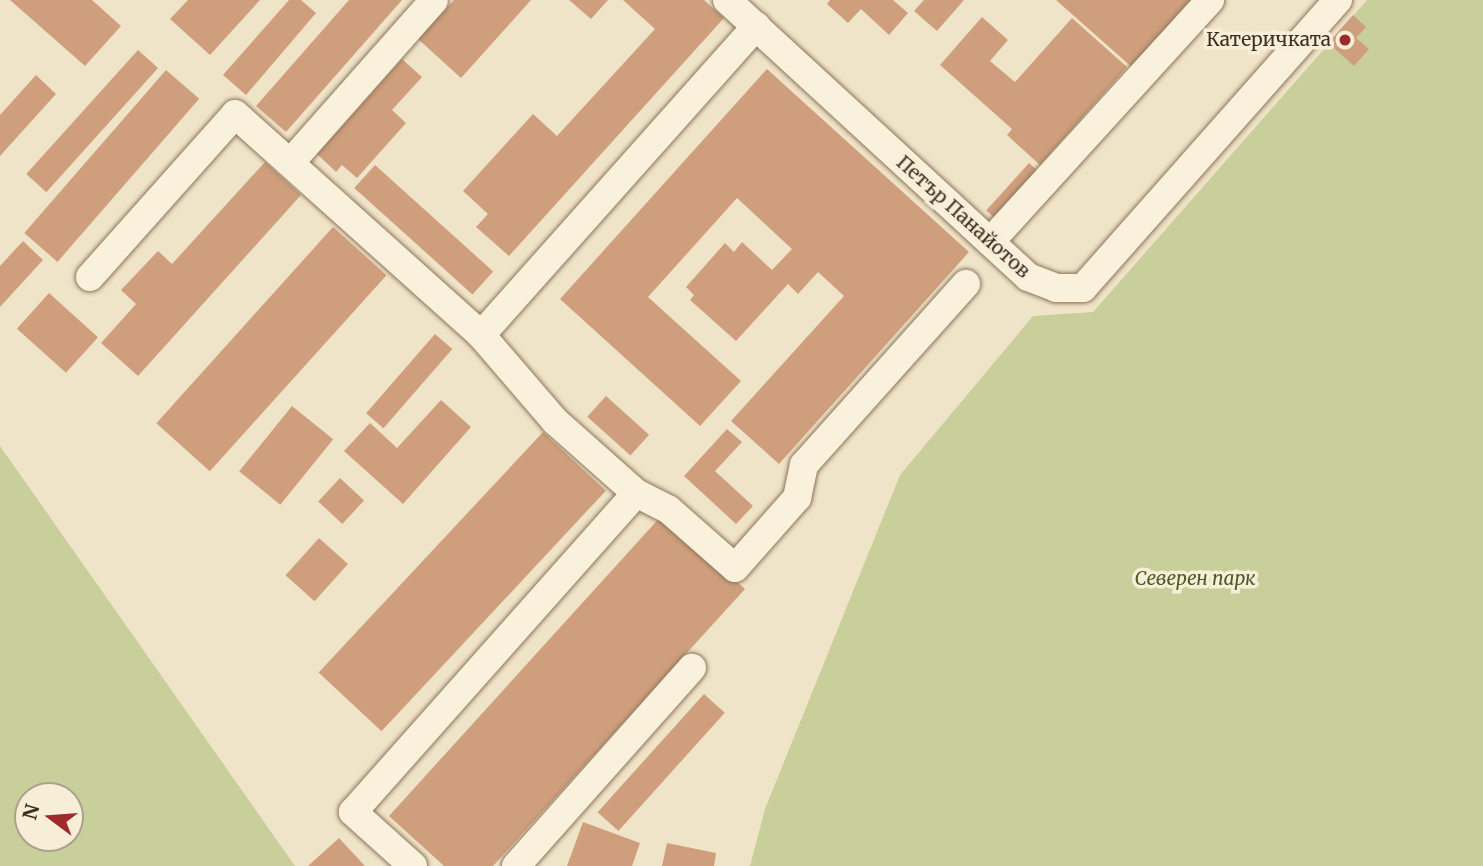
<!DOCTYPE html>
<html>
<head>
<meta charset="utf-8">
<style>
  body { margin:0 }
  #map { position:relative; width:1483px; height:866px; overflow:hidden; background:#f0e4c8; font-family:Merriweather,serif }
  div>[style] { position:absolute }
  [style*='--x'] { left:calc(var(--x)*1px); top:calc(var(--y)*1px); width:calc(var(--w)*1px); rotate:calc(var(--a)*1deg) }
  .green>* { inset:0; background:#c9cf9b }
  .building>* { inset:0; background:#cf9f7d; transform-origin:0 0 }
  .roads { filter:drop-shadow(0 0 2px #8d765c) drop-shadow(0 0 2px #8d765c) }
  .minor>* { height:28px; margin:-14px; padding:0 14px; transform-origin:14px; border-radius:14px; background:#faf1dc }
  .dots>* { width:19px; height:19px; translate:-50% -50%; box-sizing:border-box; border:4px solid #f7eed8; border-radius:50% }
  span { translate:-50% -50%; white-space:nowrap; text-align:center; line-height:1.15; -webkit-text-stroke:7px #f7eed8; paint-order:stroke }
  .poi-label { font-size:19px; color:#3d2e20 }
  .right { translate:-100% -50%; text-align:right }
  .street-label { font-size:19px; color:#3d2e20 }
  .park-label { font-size:19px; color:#4d5a26; font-style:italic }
  .north { position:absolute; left:14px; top:782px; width:70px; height:70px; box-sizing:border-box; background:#f7eed8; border:2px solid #ada18e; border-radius:50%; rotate:286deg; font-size:19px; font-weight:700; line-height:28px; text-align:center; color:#3d2e20 }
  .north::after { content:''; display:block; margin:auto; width:24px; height:32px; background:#9e2a2b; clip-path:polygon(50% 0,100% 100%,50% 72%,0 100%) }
</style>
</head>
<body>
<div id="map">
  <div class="green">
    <i style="clip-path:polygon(1367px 0,1483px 0,1483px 866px,750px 866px,765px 809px,900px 475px,1033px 316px,1093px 312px)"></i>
    <i style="clip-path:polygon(evenodd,0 446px,295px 866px,0 866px,0 446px,28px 796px,70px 796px,70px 838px,28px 838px,28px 796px)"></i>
  </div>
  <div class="building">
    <i style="clip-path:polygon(10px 0,92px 0,121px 26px,85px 66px)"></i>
    <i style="clip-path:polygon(188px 0,260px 0,210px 55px,170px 19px)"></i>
    <i style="clip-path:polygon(289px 0,301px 0,316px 13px,246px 95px,223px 75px)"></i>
    <i style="clip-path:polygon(349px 0,402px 0,286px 132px,256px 106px)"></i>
    <i style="clip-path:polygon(454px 0,531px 0,461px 78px,418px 39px)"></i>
    <i style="clip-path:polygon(569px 0,608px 0,591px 19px)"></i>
    <i style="clip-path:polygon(623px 0,704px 0,724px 18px,509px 256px,476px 227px,488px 214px,463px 191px,533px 114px,557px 136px,655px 29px)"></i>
    <i style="clip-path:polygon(830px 0,893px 0,908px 13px,889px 35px,861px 9px,848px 23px,827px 4px)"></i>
    <i style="clip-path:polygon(924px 0,964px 0,937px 31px,914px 11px)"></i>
    <i style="clip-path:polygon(1056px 0,1196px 0,1135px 70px)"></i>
    <i style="clip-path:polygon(1353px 15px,1366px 27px,1356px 38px,1369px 49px,1354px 66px,1328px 43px)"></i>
    <i style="clip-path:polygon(982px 17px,1008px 40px,990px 61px,1015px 82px,1072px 18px,1127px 67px,1040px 165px,1007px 135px,1012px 129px,940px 65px)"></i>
    <i style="left:138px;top:50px;width:27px;height:167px;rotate:42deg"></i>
    <i style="clip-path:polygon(402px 59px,422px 77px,392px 110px,406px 123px,357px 178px,342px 165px,336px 172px,317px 154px)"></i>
    <i style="clip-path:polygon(767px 69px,969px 252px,779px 464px,731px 421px,844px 296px,818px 272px,798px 294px,788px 284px,736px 341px,690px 300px,694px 295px,686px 287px,725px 243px,734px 252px,742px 242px,772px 270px,792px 249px,737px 198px,648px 297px,741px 381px,700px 426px,560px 299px)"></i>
    <i style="left:166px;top:70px;width:44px;height:216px;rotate:41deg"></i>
    <i style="clip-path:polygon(36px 75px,56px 94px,0 156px,0 115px)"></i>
    <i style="clip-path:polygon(265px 162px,301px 195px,138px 376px,101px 343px,136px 304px,121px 290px,158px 251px,172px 264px)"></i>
    <i style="left:1029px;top:163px;width:12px;height:64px;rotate:42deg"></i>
    <i style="left:375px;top:165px;width:159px;height:31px;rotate:42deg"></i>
    <i style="left:333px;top:227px;width:72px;height:264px;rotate:42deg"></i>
    <i style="clip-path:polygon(23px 241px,43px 260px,0 307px,0 266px)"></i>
    <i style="left:49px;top:293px;width:66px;height:48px;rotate:42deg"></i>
    <i style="left:435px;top:334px;width:23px;height:105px;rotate:41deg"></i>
    <i style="left:606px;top:396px;width:58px;height:28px;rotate:42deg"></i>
    <i style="clip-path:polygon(441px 400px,471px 427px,403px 504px,344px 451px,370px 423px,397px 448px)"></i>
    <i style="left:292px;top:406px;width:53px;height:84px;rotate:39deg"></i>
    <i style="clip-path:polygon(727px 429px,742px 442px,715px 471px,753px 506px,736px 524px,684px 476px)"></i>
    <i style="left:543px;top:432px;width:86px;height:329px;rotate:43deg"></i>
    <i style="left:340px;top:478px;width:33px;height:32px;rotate:43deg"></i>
    <i style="clip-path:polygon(663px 514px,745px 589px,493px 866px,444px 866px,389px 816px)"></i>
    <i style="left:319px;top:538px;width:39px;height:50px;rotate:42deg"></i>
    <i style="left:704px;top:694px;width:28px;height:159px;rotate:42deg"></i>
    <i style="clip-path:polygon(583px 822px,640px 843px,632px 866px,567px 866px)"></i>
    <i style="clip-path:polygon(339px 838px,365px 866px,308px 866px)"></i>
    <i style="clip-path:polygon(667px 843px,716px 853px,714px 866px,662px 866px)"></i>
  </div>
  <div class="roads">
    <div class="minor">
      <i style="--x:727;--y:0;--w:409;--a:42.6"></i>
      <i style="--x:1028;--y:277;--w:30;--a:21"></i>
      <i style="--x:1056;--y:288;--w:27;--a:0"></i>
      <i style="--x:1083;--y:288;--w:385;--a:-48.5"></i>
      <i style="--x:290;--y:163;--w:217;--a:-48.5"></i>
      <i style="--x:990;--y:242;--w:327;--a:-47.7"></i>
      <i style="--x:90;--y:277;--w:218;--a:-48.3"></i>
      <i style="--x:235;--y:114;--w:331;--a:41.9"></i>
      <i style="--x:481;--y:335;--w:414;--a:-48.3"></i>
      <i style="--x:636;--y:493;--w:36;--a:27"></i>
      <i style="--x:668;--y:509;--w:89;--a:41.4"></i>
      <i style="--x:735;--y:568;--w:94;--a:-48.5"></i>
      <i style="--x:797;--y:498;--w:34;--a:-78"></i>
      <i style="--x:804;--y:465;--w:243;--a:-48.2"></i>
      <i style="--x:413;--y:866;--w:81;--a:-138"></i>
      <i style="--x:353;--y:812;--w:426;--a:-48.4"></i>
      <i style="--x:636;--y:493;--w:108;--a:-138.4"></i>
      <i style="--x:555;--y:421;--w:113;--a:-130.7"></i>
      <i style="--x:516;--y:866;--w:265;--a:-48.4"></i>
    </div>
  </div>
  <div class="dots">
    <i style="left:1345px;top:40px;background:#9e2a2b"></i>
  </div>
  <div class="poi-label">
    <span class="right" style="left:1331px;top:40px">Катеричката</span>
  </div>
  <div class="street-label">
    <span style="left:963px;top:217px;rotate:42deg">Петър Панайотов</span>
  </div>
  <div class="park-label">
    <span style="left:1195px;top:579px">Северен парк</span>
  </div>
  <div class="north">N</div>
</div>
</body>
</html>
